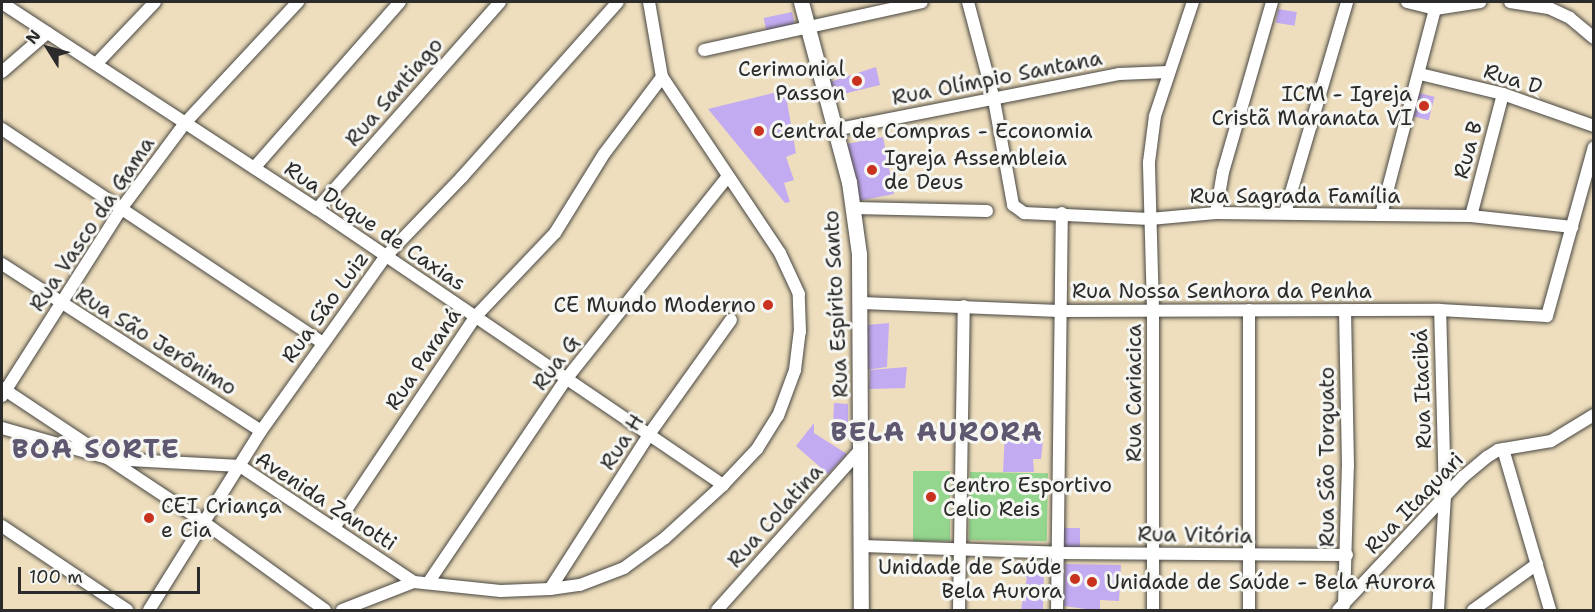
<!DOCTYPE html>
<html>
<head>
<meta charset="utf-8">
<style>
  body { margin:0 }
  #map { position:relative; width:1595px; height:612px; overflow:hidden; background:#eedebd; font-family:"Shantell Sans",sans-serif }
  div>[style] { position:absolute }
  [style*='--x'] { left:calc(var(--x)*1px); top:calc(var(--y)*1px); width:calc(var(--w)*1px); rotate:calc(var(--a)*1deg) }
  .green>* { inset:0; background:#94d68d; transform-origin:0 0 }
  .building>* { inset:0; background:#c3abf2; transform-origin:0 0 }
  .roads { filter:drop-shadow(0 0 2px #484641) drop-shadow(0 0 2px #484641) }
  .minor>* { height:12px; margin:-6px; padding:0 6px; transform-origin:6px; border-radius:6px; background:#fff }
  .tertiary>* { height:15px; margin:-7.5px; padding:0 7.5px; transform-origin:7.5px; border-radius:7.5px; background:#fff }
  .dots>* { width:16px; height:16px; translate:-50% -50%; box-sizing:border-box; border:3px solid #f6f6f2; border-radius:50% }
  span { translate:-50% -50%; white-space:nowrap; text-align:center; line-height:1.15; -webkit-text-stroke:6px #f6f6f2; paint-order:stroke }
  .poi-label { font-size:21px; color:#2b2b2b }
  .right { translate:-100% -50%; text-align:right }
  .left { translate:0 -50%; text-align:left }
  .street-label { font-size:21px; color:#2b2b2b }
  .district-label { font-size:27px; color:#605871; font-weight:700; letter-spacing:1.5px }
  .frame { position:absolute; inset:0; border:3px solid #2b2b2b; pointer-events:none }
  .north { position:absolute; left:18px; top:18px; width:60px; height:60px; -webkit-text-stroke:4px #f6f6f2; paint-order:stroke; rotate:307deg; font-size:16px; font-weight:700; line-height:24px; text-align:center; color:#2b2b2b }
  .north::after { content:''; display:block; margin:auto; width:21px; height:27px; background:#2b2b2b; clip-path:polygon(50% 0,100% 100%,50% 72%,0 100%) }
  .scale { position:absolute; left:18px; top:567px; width:182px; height:27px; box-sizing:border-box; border:3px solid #2b2b2b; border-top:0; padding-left:8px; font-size:18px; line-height:21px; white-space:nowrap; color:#2b2b2b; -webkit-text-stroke:4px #f6f6f2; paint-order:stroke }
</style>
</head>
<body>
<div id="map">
  <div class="green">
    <i style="left:913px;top:471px;width:37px;height:70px"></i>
    <i style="left:970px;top:472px;width:78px;height:68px;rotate:1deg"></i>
  </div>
  <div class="building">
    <i style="left:1278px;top:9px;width:19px;height:14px;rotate:9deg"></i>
    <i style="left:792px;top:12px;width:14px;height:29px;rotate:78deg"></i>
    <i style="clip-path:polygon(876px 67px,880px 85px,831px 97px,827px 83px)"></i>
    <i style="clip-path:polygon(785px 90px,796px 153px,786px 157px,794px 180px,784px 183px,790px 202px,785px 203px,708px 109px)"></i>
    <i style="left:1419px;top:93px;width:16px;height:24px;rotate:14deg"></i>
    <i style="left:883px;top:137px;width:58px;height:36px;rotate:79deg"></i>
    <i style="clip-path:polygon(889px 323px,887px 367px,866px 370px,867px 325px)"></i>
    <i style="clip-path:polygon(907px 367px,905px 388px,869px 389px,870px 370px)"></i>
    <i style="clip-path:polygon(834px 403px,848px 404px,848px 432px,833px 426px)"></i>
    <i style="clip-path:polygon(814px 423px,814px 433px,847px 454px,828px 474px,796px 446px)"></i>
    <i style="clip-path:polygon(1044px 432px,1041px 459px,1033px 459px,1034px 472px,1003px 472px,1005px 433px)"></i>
    <i style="left:1080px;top:528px;width:19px;height:19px;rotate:90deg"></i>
    <i style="clip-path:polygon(1065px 564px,1121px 565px,1119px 601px,1100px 600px,1100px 610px,1093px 610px,1064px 606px)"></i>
    <i style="clip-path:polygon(1023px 565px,1038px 565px,1044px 573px,1043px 610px,1021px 610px,1027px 577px,1022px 577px)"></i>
  </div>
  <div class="roads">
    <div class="minor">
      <i style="--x:968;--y:2;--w:101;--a:75.1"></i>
      <i style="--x:994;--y:100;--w:107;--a:79.7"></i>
      <i style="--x:1013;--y:205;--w:14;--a:36"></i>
      <i style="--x:1024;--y:213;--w:126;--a:2.7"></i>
      <i style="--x:1150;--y:219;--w:66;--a:-5.2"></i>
      <i style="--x:1216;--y:213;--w:255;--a:0.7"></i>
      <i style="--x:1471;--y:216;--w:102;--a:6.2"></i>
      <i style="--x:1407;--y:2;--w:29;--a:14"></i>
      <i style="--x:1435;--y:9;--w:46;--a:-8.8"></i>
      <i style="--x:1510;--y:2;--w:39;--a:9"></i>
      <i style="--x:1549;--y:8;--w:23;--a:25"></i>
      <i style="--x:1570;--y:18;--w:31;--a:40"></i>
      <i style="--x:2;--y:3;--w:376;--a:33.2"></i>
      <i style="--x:317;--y:209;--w:491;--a:34.2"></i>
      <i style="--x:704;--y:50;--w:223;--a:-12.4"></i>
      <i style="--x:97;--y:63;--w:84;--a:-46.4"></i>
      <i style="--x:2;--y:72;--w:60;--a:-40.9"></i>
      <i style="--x:1420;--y:74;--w:85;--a:13.5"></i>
      <i style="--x:1503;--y:94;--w:96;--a:19.4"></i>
      <i style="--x:2;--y:129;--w:386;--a:33.7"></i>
      <i style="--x:834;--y:130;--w:290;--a:-11.1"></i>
      <i style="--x:1119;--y:74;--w:49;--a:-2.3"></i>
      <i style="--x:254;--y:168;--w:221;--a:-48.7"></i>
      <i style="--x:854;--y:208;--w:133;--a:1.3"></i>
      <i style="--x:317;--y:209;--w:276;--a:-48.5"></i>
      <i style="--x:1216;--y:213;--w:42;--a:-80.3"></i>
      <i style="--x:1223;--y:172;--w:177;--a:-73.9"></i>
      <i style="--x:1285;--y:213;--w:220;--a:-73.6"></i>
      <i style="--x:1381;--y:215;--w:213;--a:-75.3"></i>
      <i style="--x:1471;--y:216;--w:126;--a:-75.3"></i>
      <i style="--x:2;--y:264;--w:308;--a:32.8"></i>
      <i style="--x:862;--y:303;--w:197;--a:2.3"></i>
      <i style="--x:1059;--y:311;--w:381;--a:-0.2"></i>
      <i style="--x:1440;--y:310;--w:107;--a:3.2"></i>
      <i style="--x:1547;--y:316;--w:175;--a:-74.5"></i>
      <i style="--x:1249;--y:310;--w:300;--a:90"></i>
      <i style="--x:2;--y:388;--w:244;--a:33.6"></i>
      <i style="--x:205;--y:523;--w:148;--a:35.9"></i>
      <i style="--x:2;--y:396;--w:222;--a:-57.5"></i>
      <i style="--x:121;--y:209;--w:107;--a:-53.3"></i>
      <i style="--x:185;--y:123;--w:166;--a:-47"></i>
      <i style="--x:2;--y:428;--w:113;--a:15.9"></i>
      <i style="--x:111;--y:459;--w:129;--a:3.1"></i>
      <i style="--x:240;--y:466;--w:209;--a:33.7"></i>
      <i style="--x:1503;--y:449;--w:168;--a:73.7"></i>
      <i style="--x:2;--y:526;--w:151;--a:33.9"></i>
      <i style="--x:334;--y:528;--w:254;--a:-56.2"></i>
      <i style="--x:475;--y:317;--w:116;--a:-46.4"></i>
      <i style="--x:555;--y:233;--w:93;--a:-58.2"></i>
      <i style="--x:604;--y:154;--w:96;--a:-53"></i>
      <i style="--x:863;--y:546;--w:196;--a:2"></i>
      <i style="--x:1059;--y:553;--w:288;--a:0.4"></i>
      <i style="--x:428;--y:583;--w:248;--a:-55.9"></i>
      <i style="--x:567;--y:378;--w:258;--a:-51.4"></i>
      <i style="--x:550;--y:589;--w:185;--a:-57.3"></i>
      <i style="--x:650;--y:433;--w:139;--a:-54.4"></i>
      <i style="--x:1344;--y:605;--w:139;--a:-88.4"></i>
      <i style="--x:1348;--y:466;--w:156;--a:-91.1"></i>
      <i style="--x:149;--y:610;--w:211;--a:-58"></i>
      <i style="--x:261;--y:431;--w:215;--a:-54.5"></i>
      <i style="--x:386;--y:256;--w:110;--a:-46.1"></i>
      <i style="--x:462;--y:177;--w:234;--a:-48.3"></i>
      <i style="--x:342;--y:610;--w:77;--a:-21.3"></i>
      <i style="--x:414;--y:582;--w:87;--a:5.9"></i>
      <i style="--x:501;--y:591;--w:49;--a:-2.3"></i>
      <i style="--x:550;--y:589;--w:30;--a:-8"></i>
      <i style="--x:580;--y:585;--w:47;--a:-21.1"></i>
      <i style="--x:624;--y:568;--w:51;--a:-36.2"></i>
      <i style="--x:665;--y:538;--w:79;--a:-42.4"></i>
      <i style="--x:723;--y:485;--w:50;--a:-46.6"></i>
      <i style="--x:757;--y:449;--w:39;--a:-58"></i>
      <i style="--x:778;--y:416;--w:49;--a:-69.7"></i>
      <i style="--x:795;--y:370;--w:38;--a:-83"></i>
      <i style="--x:800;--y:332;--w:38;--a:-92"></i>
      <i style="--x:799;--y:294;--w:45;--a:-114.9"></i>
      <i style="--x:780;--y:253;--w:212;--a:-123.8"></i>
      <i style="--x:662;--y:77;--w:76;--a:-99.8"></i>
      <i style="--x:717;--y:610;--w:217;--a:-48.2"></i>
      <i style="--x:959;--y:610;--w:304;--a:-89.1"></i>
      <i style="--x:1057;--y:610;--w:397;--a:-89.3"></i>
      <i style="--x:1153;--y:610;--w:301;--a:-90"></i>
      <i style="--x:1153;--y:309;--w:147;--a:-91.6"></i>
      <i style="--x:1149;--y:162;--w:46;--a:-82.6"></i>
      <i style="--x:1155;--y:116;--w:120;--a:-71.6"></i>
      <i style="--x:1338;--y:610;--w:183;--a:-46.8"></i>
      <i style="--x:1463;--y:477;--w:31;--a:-40"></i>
      <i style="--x:1487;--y:457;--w:13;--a:-32"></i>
      <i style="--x:1498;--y:450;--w:54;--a:-9.6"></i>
      <i style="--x:1551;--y:441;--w:50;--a:-31.2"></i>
      <i style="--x:1438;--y:610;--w:114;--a:-86.5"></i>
      <i style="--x:1445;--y:496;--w:186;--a:-91.5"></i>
      <i style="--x:1473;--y:610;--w:79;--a:-35.7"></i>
    </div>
    <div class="tertiary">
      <i style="--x:801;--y:2;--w:186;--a:75.1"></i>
      <i style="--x:849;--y:182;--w:73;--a:82.1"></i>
      <i style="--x:859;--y:254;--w:356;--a:89.7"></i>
    </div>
  </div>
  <div class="dots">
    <i style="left:857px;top:81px;background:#c8321e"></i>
    <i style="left:1424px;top:106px;background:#c8321e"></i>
    <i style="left:759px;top:131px;background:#c8321e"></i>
    <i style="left:872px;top:170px;background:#c8321e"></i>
    <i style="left:768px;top:305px;background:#c8321e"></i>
    <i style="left:931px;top:497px;background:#c8321e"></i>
    <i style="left:149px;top:518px;background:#c8321e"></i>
    <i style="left:1075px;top:579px;background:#c8321e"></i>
    <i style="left:1092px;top:582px;background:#c8321e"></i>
  </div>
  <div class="poi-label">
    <span class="right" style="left:845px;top:81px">Cerimonial<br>Passon</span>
    <span class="right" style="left:1412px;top:106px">ICM - Igreja<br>Cristã Maranata VI</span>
    <span class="left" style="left:771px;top:131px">Central de Compras - Economia</span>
    <span class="left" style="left:884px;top:170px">Igreja Assembleia<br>de Deus</span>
    <span class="right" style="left:756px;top:305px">CE Mundo Moderno</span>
    <span class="left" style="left:943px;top:497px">Centro Esportivo<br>Celio Reis</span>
    <span class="left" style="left:161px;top:518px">CEI Criança<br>e Cia</span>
    <span class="right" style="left:1062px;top:579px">Unidade de Saúde<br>Bela Aurora</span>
    <span class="left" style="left:1106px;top:582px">Unidade de Saúde - Bela Aurora</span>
  </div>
  <div class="street-label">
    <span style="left:997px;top:78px;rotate:-11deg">Rua Olímpio Santana</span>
    <span style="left:1513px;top:79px;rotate:17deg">Rua D</span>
    <span style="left:394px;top:92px;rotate:-49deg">Rua Santiago</span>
    <span style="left:1468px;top:150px;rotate:-75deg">Rua B</span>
    <span style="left:1295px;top:196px">Rua Sagrada Família</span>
    <span style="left:92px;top:224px;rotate:-56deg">Rua Vasco da Gama</span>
    <span style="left:375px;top:226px;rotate:34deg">Rua Duque de Caxias</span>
    <span style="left:1222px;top:291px">Rua Nossa Senhora da Penha</span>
    <span style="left:836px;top:304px;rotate:-93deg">Rua Espírito Santo</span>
    <span style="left:325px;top:307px;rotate:-54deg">Rua São Luiz</span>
    <span style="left:156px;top:341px;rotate:32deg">Rua São Jerônimo</span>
    <span style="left:423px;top:359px;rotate:-56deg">Rua Paraná</span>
    <span style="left:556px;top:363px;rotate:-53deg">Rua G</span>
    <span style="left:1422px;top:389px;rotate:-92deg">Rua Itacibá</span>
    <span style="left:1134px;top:393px;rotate:-90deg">Rua Cariacica</span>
    <span style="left:622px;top:442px;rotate:-57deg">Rua H</span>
    <span style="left:1327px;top:457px;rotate:-90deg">Rua São Torquato</span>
    <span style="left:326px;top:501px;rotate:33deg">Avenida Zanotti</span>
    <span style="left:1414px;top:503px;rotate:-46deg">Rua Itaquari</span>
    <span style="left:775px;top:516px;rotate:-48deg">Rua Colatina</span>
    <span style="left:1195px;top:535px;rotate:1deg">Rua Vitória</span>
  </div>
  <div class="district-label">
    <span style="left:937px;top:432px">BELA AURORA</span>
    <span style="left:96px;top:449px">BOA SORTE</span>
  </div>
  <div class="frame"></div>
  <div class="north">N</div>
  <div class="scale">100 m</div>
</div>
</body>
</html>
